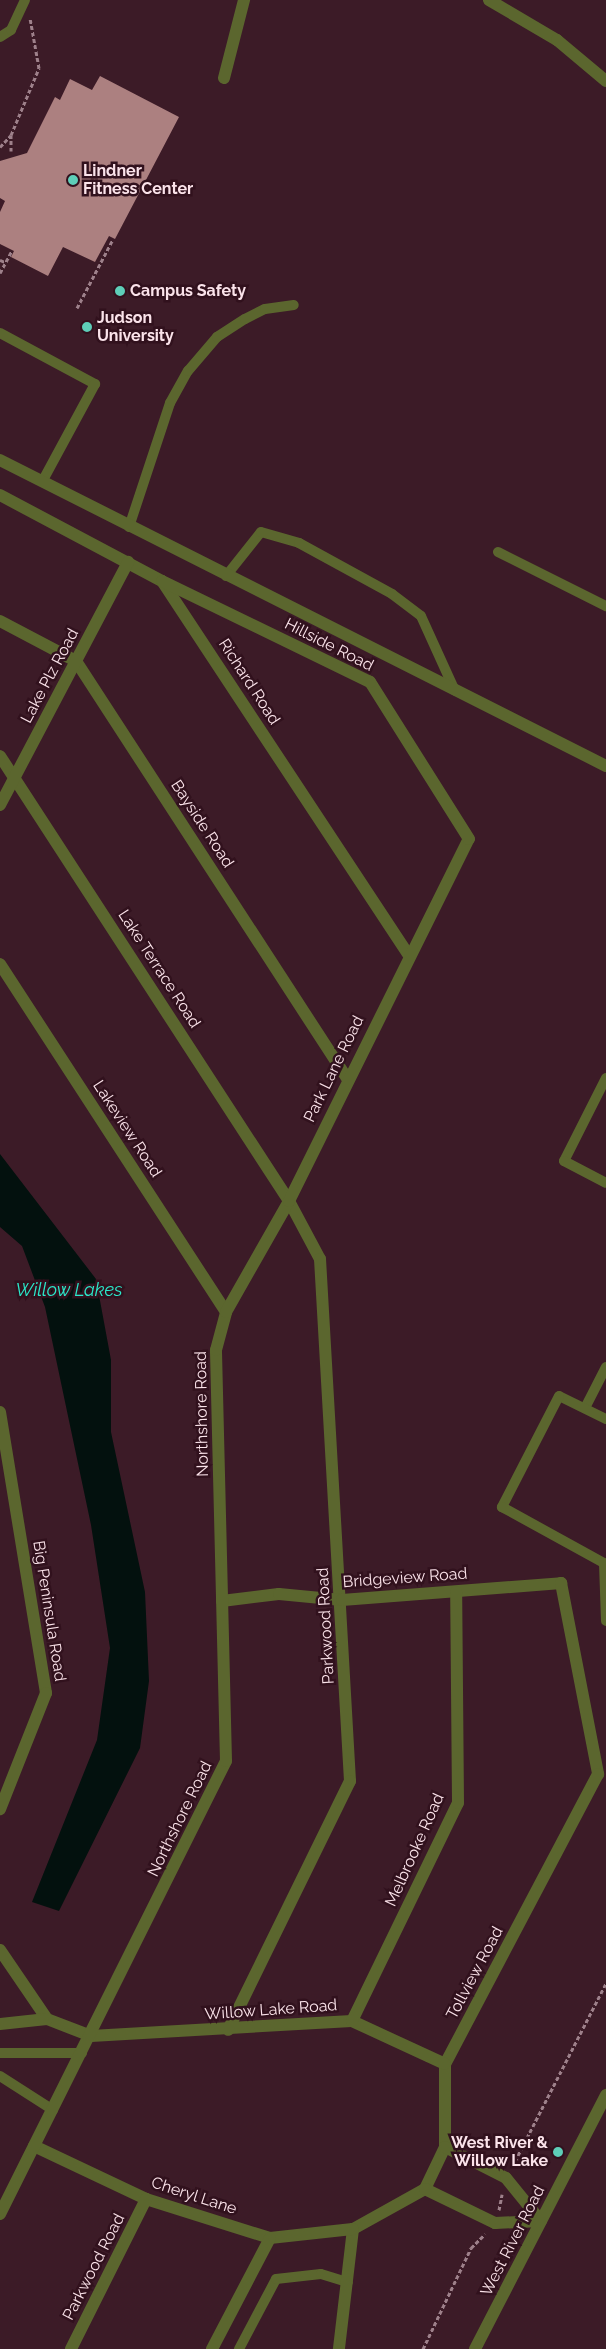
<!DOCTYPE html>
<html>
<head>
<meta charset="utf-8">
<style>
  body { margin:0 }
  #map { position:relative; width:606px; height:2349px; overflow:hidden; background:#3c1b27; font-family:Raleway,sans-serif }
  div>[style] { position:absolute }
  [style*='--x'] { left:calc(var(--x)*1px); top:calc(var(--y)*1px); width:calc(var(--w)*1px); rotate:calc(var(--a)*1deg) }
  .water>* { inset:0; background:#03110e }
  .building>* { inset:0; background:#ac8080 }
  .path>* { height:3px; margin-top:-1.5px; transform-origin:0; background:repeating-linear-gradient(90deg,#9e818b 0 4px,transparent 0 6.5px) }
  .lane>* { height:10px; margin:-5px; padding:0 5px; transform-origin:5px; border-radius:5px; background:#5b662e }
  .street>* { height:12px; margin:-6px; padding:0 6px; transform-origin:6px; border-radius:6px; background:#5b662e }
  .dots>* { width:14px; height:14px; translate:-50% -50%; box-sizing:border-box; border:2px solid #31111d; border-radius:50% }
  span { translate:-50% -50%; white-space:nowrap; text-align:center; line-height:1.15; -webkit-text-stroke:5px #31111d; paint-order:stroke }
  .poi-label { font-size:16px; color:#fbe3ea; font-weight:700 }
  .left { translate:0 -50%; text-align:left }
  .right { translate:-100% -50%; text-align:right }
  .street-label { font-size:16px; color:#fbe3ea }
  .water-label { font-size:18px; color:#2aeacb; font-style:italic }
</style>
</head>
<body>
<div id="map">
  <div class="water">
    <i style="clip-path:polygon(0 1154px,96px 1279px,111px 1360px,111px 1432px,145px 1592px,149px 1681px,140px 1748px,59px 1911px,32px 1902px,97px 1740px,110px 1648px,91px 1525px,45px 1307px,22px 1246px,0 1227px)"></i>
  </div>
  <div class="building">
    <i style="clip-path:polygon(100px 76px,179px 117px,115px 239px,109px 236px,95px 262px,63px 247px,48px 276px,11px 257px,14px 251px,0 244px,0 212px,5px 201px,0 198px,0 161px,27px 153px,55px 97px,60px 100px,70px 79px,92px 90px)"></i>
  </div>
  <div class="path">
    <i style="--x:0;--y:147;--w:16;--a:-47"></i>
    <i style="--x:11;--y:151;--w:16;--a:-90"></i>
    <i style="--x:11;--y:135;--w:73;--a:-67.3"></i>
    <i style="--x:39;--y:68;--w:51;--a:-100.2"></i>
    <i style="--x:0;--y:260;--w:5;--a:22"></i>
    <i style="--x:0;--y:273;--w:24;--a:-62"></i>
    <i style="--x:77;--y:308;--w:76;--a:-62.4"></i>
    <i style="--x:512;--y:2167;--w:207;--a:-62.9"></i>
    <i style="--x:499;--y:2210;--w:16;--a:-79"></i>
    <i style="--x:423;--y:2349;--w:112;--a:-64.6"></i>
    <i style="--x:471;--y:2248;--w:20;--a:-45"></i>
  </div>
  <div class="lane">
    <i style="--x:0;--y:37;--w:13;--a:-32"></i>
    <i style="--x:11;--y:30;--w:33;--a:-65"></i>
    <i style="--x:0;--y:333;--w:108;--a:28.2"></i>
    <i style="--x:95;--y:384;--w:111;--a:118.4"></i>
    <i style="--x:129;--y:527;--w:131;--a:-71.7"></i>
    <i style="--x:170;--y:403;--w:37;--a:-61"></i>
    <i style="--x:188;--y:371;--w:45;--a:-49.5"></i>
    <i style="--x:217;--y:337;--w:33;--a:-33"></i>
    <i style="--x:245;--y:319;--w:22;--a:-27"></i>
    <i style="--x:265;--y:309;--w:29;--a:-8"></i>
    <i style="--x:498;--y:552;--w:121;--a:26.6"></i>
    <i style="--x:226;--y:576;--w:56;--a:-51.5"></i>
    <i style="--x:261;--y:532;--w:40;--a:16"></i>
    <i style="--x:299;--y:543;--w:106;--a:28.7"></i>
    <i style="--x:392;--y:594;--w:36;--a:37"></i>
    <i style="--x:421;--y:616;--w:82;--a:65.6"></i>
    <i style="--x:606;--y:1078;--w:93;--a:116.8"></i>
    <i style="--x:564;--y:1161;--w:47;--a:27.6"></i>
    <i style="--x:585;--y:1408;--w:46;--a:-62.9"></i>
    <i style="--x:606;--y:1419;--w:52;--a:-153.9"></i>
    <i style="--x:559;--y:1396;--w:125;--a:117.2"></i>
    <i style="--x:502;--y:1507;--w:116;--a:28.8"></i>
    <i style="--x:604;--y:1563;--w:58;--a:88"></i>
    <i style="--x:0;--y:2053;--w:82;--a:0"></i>
    <i style="--x:0;--y:2076;--w:63;--a:32.7"></i>
    <i style="--x:239;--y:2349;--w:79;--a:-62.1"></i>
    <i style="--x:276;--y:2279;--w:45;--a:-6.3"></i>
    <i style="--x:321;--y:2274;--w:28;--a:17"></i>
  </div>
  <div class="street">
    <i style="--x:489;--y:0;--w:79;--a:30.5"></i>
    <i style="--x:557;--y:40;--w:64;--a:39.9"></i>
    <i style="--x:224;--y:78;--w:81;--a:-75.6"></i>
    <i style="--x:0;--y:460;--w:679;--a:26.79"></i>
    <i style="--x:0;--y:495;--w:183;--a:28"></i>
    <i style="--x:162;--y:581;--w:448;--a:56.6"></i>
    <i style="--x:0;--y:621;--w:86;--a:27.8"></i>
    <i style="--x:76;--y:661;--w:497;--a:57"></i>
    <i style="--x:0;--y:756;--w:531;--a:57"></i>
    <i style="--x:289;--y:1201;--w:66;--a:61.9"></i>
    <i style="--x:320;--y:1259;--w:523;--a:86.71"></i>
    <i style="--x:350;--y:1781;--w:277;--a:116.1"></i>
    <i style="--x:0;--y:805;--w:275;--a:-62.2"></i>
    <i style="--x:0;--y:964;--w:415;--a:57"></i>
    <i style="--x:0;--y:1412;--w:285;--a:80.7"></i>
    <i style="--x:46;--y:1693;--w:125;--a:111.6"></i>
    <i style="--x:222;--y:1601;--w:57;--a:-7"></i>
    <i style="--x:279;--y:1594;--w:63;--a:5.4"></i>
    <i style="--x:342;--y:1600;--w:220;--a:-4.4"></i>
    <i style="--x:561;--y:1583;--w:195;--a:79"></i>
    <i style="--x:598;--y:1774;--w:328;--a:117.8"></i>
    <i style="--x:445;--y:2064;--w:83;--a:90"></i>
    <i style="--x:445;--y:2147;--w:47;--a:115.5"></i>
    <i style="--x:425;--y:2189;--w:82;--a:150.9"></i>
    <i style="--x:353;--y:2229;--w:121;--a:96.7"></i>
    <i style="--x:0;--y:1950;--w:83;--a:55.7"></i>
    <i style="--x:47;--y:2019;--w:47;--a:21.1"></i>
    <i style="--x:91;--y:2036;--w:261;--a:-3.3"></i>
    <i style="--x:352;--y:2021;--w:102;--a:24.8"></i>
    <i style="--x:352;--y:2021;--w:242;--a:-64.1"></i>
    <i style="--x:458;--y:1803;--w:211;--a:-90.5"></i>
    <i style="--x:0;--y:2024;--w:47;--a:-6.1"></i>
    <i style="--x:34;--y:2146;--w:124;--a:25.3"></i>
    <i style="--x:146;--y:2199;--w:130;--a:17.5"></i>
    <i style="--x:270;--y:2238;--w:83;--a:-6.2"></i>
    <i style="--x:445;--y:2147;--w:68;--a:26.9"></i>
    <i style="--x:506;--y:2178;--w:55;--a:50.9"></i>
    <i style="--x:425;--y:2189;--w:78;--a:25.9"></i>
    <i style="--x:495;--y:2223;--w:46;--a:-2.5"></i>
    <i style="--x:0;--y:2214;--w:506;--a:-63.49"></i>
    <i style="--x:226;--y:1761;--w:411;--a:-91.4"></i>
    <i style="--x:216;--y:1350;--w:39;--a:-75"></i>
    <i style="--x:226;--y:1312;--w:128;--a:-60.4"></i>
    <i style="--x:289;--y:1201;--w:404;--a:-63.6"></i>
    <i style="--x:469;--y:839;--w:186;--a:-122.2"></i>
    <i style="--x:370;--y:682;--w:231;--a:-154.1"></i>
    <i style="--x:71;--y:2349;--w:168;--a:-63.4"></i>
    <i style="--x:212;--y:2349;--w:125;--a:-62.4"></i>
    <i style="--x:475;--y:2349;--w:286;--a:-62.7"></i>
  </div>
  <div class="dots">
    <i style="left:73px;top:180px;background:#5eceb8"></i>
    <i style="left:120px;top:291px;background:#5eceb8"></i>
    <i style="left:87px;top:327px;background:#5eceb8"></i>
    <i style="left:558px;top:2152px;background:#5eceb8"></i>
  </div>
  <div class="poi-label">
    <span class="left" style="left:83px;top:180px">Lindner<br>Fitness Center</span>
    <span class="left" style="left:130px;top:291px">Campus Safety</span>
    <span class="left" style="left:97px;top:327px">Judson<br>University</span>
    <span class="right" style="left:548px;top:2152px">West River &amp;<br>Willow Lake</span>
  </div>
  <div class="street-label">
    <span style="left:329px;top:645px;rotate:27deg">Hillside Road</span>
    <span style="left:50px;top:676px;rotate:-62deg">Lake Plz Road</span>
    <span style="left:249px;top:682px;rotate:57deg">Richard Road</span>
    <span style="left:202px;top:824px;rotate:57deg">Bayside Road</span>
    <span style="left:159px;top:969px;rotate:57deg">Lake Terrace Road</span>
    <span style="left:334px;top:1069px;rotate:-64deg">Park Lane Road</span>
    <span style="left:127px;top:1129px;rotate:57deg">Lakeview Road</span>
    <span style="left:202px;top:1414px;rotate:-91deg">Northshore Road</span>
    <span style="left:405px;top:1578px;rotate:-4deg">Bridgeview Road</span>
    <span style="left:49px;top:1611px;rotate:81deg">Big Peninsula Road</span>
    <span style="left:326px;top:1626px;rotate:-93deg">Parkwood Road</span>
    <span style="left:180px;top:1819px;rotate:-64deg">Northshore Road</span>
    <span style="left:415px;top:1850px;rotate:-66deg">Melbrooke Road</span>
    <span style="left:475px;top:1973px;rotate:-62deg">Tollview Road</span>
    <span style="left:271px;top:2010px;rotate:-4deg">Willow Lake Road</span>
    <span style="left:194px;top:2196px;rotate:18deg">Cheryl Lane</span>
    <span style="left:513px;top:2241px;rotate:-63deg">West River Road</span>
    <span style="left:94px;top:2267px;rotate:-63deg">Parkwood Road</span>
  </div>
  <div class="water-label">
    <span style="left:69px;top:1290px">Willow Lakes</span>
  </div>
</div>
</body>
</html>
